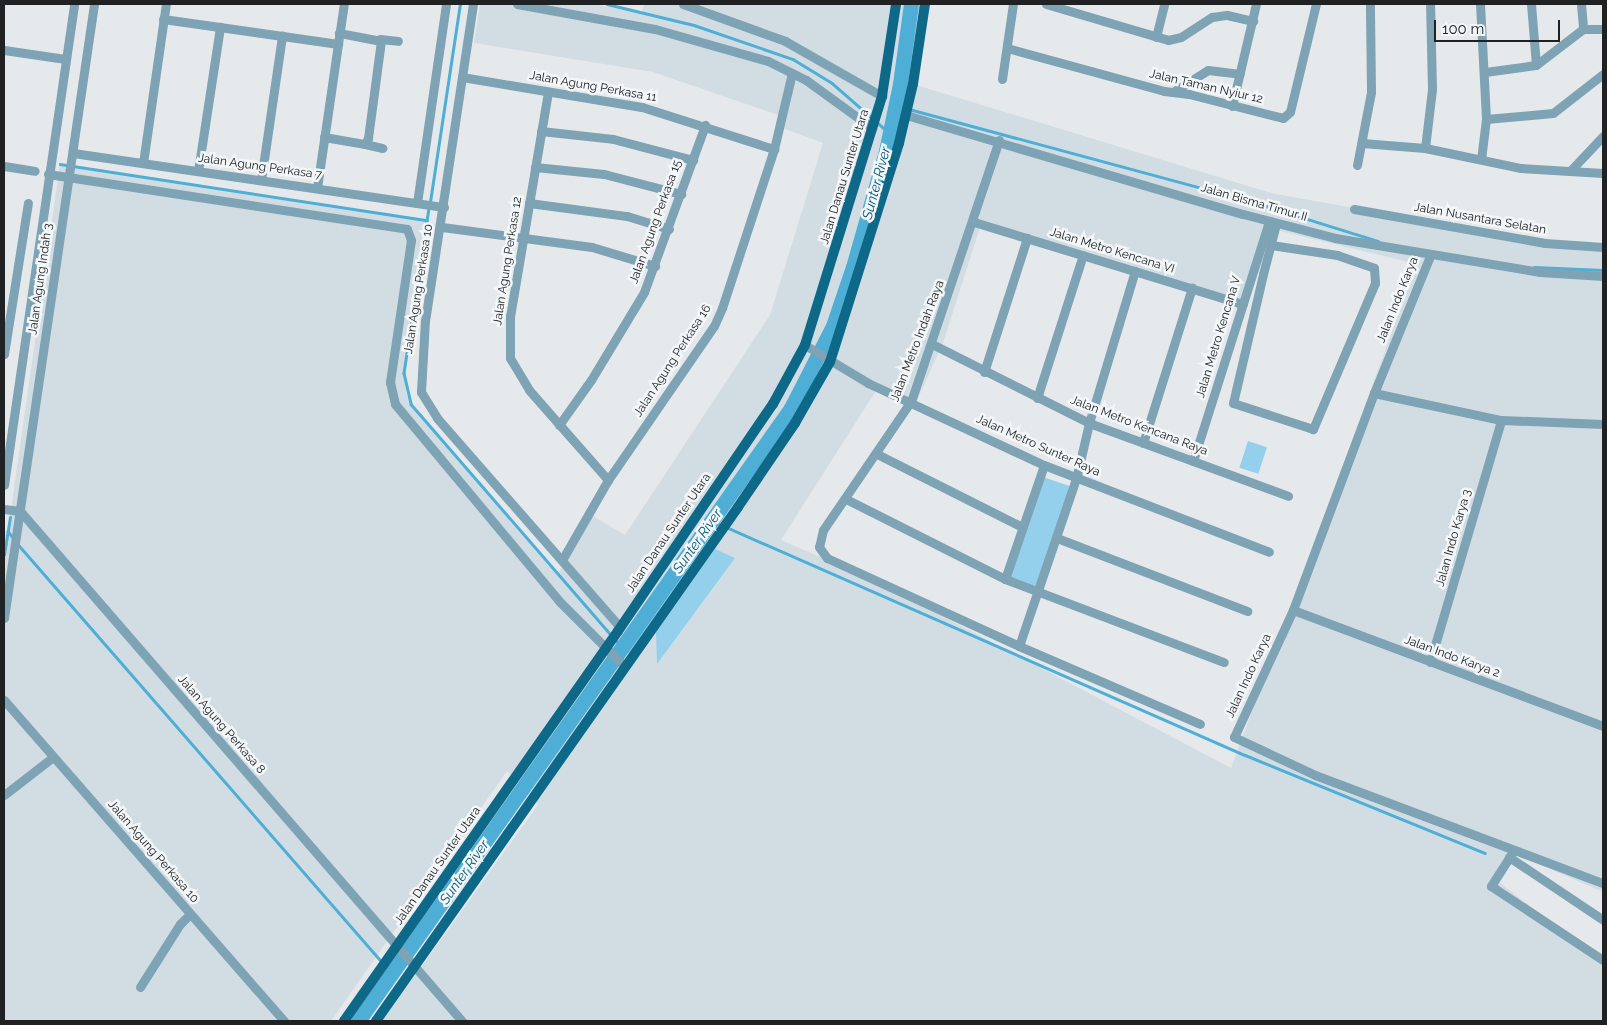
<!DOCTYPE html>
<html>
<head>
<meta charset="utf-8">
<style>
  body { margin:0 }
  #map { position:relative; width:1607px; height:1025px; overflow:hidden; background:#e6e9eb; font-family:Raleway,sans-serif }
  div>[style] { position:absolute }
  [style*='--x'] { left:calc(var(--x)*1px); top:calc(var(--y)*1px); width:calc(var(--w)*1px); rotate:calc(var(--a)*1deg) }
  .built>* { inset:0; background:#d2dde3 }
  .green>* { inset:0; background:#94d0ec; transform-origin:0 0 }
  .stream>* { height:2.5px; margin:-1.25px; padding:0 1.25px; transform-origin:1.25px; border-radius:1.25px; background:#4eaed6 }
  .river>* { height:15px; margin:-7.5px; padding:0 7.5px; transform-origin:7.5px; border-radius:7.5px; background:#4eaed6 }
  .minor>* { height:9px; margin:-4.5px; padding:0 4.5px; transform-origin:4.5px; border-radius:4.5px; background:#7ea3b5 }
  .major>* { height:10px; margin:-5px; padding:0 5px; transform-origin:5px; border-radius:5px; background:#0e6888 }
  span { translate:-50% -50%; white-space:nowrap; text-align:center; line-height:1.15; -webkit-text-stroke:5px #f3f7f9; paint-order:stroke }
  .street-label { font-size:12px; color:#202122 }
  .water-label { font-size:14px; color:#065773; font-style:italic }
  .frame { position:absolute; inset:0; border:5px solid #202122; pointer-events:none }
  .scale { position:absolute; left:1434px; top:20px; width:126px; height:22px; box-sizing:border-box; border:2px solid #202122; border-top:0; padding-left:6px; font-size:15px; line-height:18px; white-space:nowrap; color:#202122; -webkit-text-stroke:4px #f3f7f9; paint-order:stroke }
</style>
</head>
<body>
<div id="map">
  <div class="built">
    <i style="clip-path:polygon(evenodd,480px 4px,592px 4px,642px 12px,644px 4px,930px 4px,913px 84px,1271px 193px,1552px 244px,1603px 247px,1603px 892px,1514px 853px,1495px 879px,1603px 963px,1603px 1021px,382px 1021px,538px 805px,507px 771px,331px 1021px,4px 1021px,4px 531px,8px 531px,60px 164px,427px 220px,404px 373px,406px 393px,419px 416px,557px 575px,593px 516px,625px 535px,770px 315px,823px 143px,780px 127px,781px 116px,653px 72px,474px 43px,480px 4px,982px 221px,1240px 300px,1264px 227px,1417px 264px,1231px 768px,880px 583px,781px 540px,879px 386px,915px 405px,943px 343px,982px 221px)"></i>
  </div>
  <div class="green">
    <i style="left:1248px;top:441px;width:20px;height:28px;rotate:18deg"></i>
    <i style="left:1043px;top:477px;width:31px;height:107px;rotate:19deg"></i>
    <i style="clip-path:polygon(714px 523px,721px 527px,632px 656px,624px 649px)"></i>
    <i style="clip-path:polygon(715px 549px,735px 558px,657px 664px,656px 632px)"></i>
  </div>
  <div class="stream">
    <i style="--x:607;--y:4;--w:89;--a:13.6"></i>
    <i style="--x:694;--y:25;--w:105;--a:19"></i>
    <i style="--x:793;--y:59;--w:46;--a:31.6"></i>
    <i style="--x:832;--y:83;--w:53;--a:41.2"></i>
    <i style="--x:896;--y:105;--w:9;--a:21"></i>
    <i style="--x:909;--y:109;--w:356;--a:15.1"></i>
    <i style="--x:1253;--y:202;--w:131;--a:17.3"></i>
    <i style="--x:878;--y:123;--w:15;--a:42"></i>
    <i style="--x:60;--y:164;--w:371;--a:8.7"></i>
    <i style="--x:430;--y:202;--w:200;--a:-81.4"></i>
    <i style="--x:429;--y:208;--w:167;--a:98.6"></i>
    <i style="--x:404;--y:373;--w:32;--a:77"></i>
    <i style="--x:411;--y:404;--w:306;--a:49.1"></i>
    <i style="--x:1534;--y:267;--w:69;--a:2.5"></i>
    <i style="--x:713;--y:521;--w:9;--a:27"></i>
    <i style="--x:726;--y:527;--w:567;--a:23.72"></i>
    <i style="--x:1245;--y:755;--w:259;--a:22.2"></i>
    <i style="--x:8;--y:531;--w:10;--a:53"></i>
    <i style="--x:17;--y:543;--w:554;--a:48.95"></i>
    <i style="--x:4;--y:555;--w:38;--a:-81"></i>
    <i style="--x:615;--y:639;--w:12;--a:48"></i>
    <i style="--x:387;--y:967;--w:8;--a:50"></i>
  </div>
  <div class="river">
    <i style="--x:358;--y:1021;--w:751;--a:-54.76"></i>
    <i style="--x:791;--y:408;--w:92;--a:-62.9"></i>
    <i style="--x:833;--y:326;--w:62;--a:-71.3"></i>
    <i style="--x:853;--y:267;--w:121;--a:-74.1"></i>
    <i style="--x:886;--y:151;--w:68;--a:-78.2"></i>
    <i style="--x:900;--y:84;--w:81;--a:-82.2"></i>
  </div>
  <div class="minor">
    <i style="--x:473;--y:4;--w:320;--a:98.6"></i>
    <i style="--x:425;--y:320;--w:72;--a:93.2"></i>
    <i style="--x:421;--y:392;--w:31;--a:58"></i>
    <i style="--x:437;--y:418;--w:278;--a:48.8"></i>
    <i style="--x:517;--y:4;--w:140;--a:10.3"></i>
    <i style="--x:655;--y:29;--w:117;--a:15.8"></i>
    <i style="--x:768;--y:61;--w:42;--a:26.6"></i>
    <i style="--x:806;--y:80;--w:82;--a:36"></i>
    <i style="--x:683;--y:4;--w:109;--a:19.9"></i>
    <i style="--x:785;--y:41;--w:112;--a:29.6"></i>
    <i style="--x:1046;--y:4;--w:127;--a:16.4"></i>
    <i style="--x:1168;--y:40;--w:13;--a:-13"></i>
    <i style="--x:1181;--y:37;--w:37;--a:-33"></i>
    <i style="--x:1212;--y:17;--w:15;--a:-8"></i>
    <i style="--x:1227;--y:15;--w:27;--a:13"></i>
    <i style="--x:1480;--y:4;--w:115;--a:87"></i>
    <i style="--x:1486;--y:119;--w:39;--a:97"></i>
    <i style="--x:1531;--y:4;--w:61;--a:85.3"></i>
    <i style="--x:1581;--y:4;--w:25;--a:85"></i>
    <i style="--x:163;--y:19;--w:177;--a:8.1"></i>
    <i style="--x:1156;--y:37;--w:34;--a:-76"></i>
    <i style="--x:380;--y:39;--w:18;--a:6"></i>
    <i style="--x:1007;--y:48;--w:163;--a:15.3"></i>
    <i style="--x:1164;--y:91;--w:25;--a:7"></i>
    <i style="--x:1189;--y:94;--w:97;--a:14.3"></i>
    <i style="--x:1283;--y:118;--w:9;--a:-41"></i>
    <i style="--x:1290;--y:112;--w:111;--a:-76.5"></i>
    <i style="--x:4;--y:50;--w:62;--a:8.4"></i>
    <i style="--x:1485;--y:72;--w:51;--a:-7.8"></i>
    <i style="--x:1536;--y:65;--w:59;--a:-37.5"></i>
    <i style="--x:1583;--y:29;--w:20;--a:0"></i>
    <i style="--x:462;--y:77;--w:182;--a:9.5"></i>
    <i style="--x:642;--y:107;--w:139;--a:17.7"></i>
    <i style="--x:1002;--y:79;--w:76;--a:-81.7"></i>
    <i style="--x:548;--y:92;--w:227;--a:99.6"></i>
    <i style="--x:510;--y:316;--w:42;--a:90"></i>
    <i style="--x:510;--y:358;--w:37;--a:59"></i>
    <i style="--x:529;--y:390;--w:120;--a:48.7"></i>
    <i style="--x:1173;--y:92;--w:41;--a:-32.2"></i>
    <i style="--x:1208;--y:70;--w:32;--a:7"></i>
    <i style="--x:1232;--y:106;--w:105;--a:-76.8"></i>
    <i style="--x:906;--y:115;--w:351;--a:16.4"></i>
    <i style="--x:1243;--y:214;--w:95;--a:14.6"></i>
    <i style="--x:1335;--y:238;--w:208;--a:9.4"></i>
    <i style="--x:1540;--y:272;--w:63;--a:3.6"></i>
    <i style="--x:1486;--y:119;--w:67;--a:-5.1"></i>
    <i style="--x:1553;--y:113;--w:63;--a:-38"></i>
    <i style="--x:541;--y:131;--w:72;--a:6.3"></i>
    <i style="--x:613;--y:139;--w:83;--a:14.7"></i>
    <i style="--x:324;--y:137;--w:42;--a:9.7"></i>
    <i style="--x:365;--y:144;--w:7;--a:-63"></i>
    <i style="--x:368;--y:138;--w:98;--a:-82.4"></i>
    <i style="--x:381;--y:41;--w:43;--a:-169.2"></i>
    <i style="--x:999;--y:140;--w:275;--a:108.6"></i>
    <i style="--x:911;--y:401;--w:156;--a:124.3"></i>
    <i style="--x:823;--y:530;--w:17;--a:103"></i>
    <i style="--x:819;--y:547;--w:14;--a:54"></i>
    <i style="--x:827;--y:558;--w:211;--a:24.6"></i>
    <i style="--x:1019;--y:646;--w:197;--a:23.3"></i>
    <i style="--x:1362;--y:143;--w:63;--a:4.5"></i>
    <i style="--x:1425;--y:148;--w:98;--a:11.8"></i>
    <i style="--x:1521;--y:168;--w:82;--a:3.5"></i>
    <i style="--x:365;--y:144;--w:18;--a:13"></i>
    <i style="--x:1425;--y:148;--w:59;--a:-83.2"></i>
    <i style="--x:1432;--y:89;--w:85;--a:-91.3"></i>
    <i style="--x:73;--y:153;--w:375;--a:8.3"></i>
    <i style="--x:143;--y:163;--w:161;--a:-81.8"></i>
    <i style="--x:1357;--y:165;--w:74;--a:-79.1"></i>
    <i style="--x:1371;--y:92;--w:88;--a:-90.7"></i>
    <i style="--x:4;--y:166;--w:31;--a:9"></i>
    <i style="--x:535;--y:167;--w:69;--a:5.8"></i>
    <i style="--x:604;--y:174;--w:80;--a:14.6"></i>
    <i style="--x:198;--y:171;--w:146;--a:-81.3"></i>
    <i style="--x:1570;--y:171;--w:48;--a:-46.7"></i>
    <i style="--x:48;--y:174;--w:363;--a:8.7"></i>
    <i style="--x:407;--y:229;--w:12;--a:70"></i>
    <i style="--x:411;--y:240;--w:144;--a:98.4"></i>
    <i style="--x:390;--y:382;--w:23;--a:77"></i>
    <i style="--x:395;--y:404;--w:256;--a:50.2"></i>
    <i style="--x:559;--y:601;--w:93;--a:45"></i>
    <i style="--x:261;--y:180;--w:146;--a:-81.7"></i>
    <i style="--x:317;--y:188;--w:186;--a:-81.7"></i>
    <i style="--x:417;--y:203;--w:201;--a:-81.7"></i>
    <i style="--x:529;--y:203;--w:99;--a:7.6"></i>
    <i style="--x:627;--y:216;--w:44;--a:17.2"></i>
    <i style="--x:1354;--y:209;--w:194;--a:10.1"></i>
    <i style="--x:1545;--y:243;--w:58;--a:3.9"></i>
    <i style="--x:974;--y:222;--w:281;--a:17"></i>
    <i style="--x:442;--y:227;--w:151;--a:7.6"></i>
    <i style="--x:592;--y:247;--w:66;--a:16.8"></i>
    <i style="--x:1271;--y:245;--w:67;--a:8.6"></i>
    <i style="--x:1337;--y:255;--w:39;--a:19"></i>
    <i style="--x:1374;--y:268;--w:15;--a:86"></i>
    <i style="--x:1375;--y:283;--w:159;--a:113"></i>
    <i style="--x:1313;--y:429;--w:84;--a:-162"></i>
    <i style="--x:1233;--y:403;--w:132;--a:-76.9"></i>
    <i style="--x:1263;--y:274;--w:52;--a:-75.4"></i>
    <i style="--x:1430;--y:256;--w:148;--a:112.2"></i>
    <i style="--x:1374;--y:393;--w:232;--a:110.5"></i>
    <i style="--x:1293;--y:610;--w:140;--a:114.9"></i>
    <i style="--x:1234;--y:737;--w:89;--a:25.1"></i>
    <i style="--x:1315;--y:775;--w:308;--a:20.6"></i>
    <i style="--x:932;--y:344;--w:176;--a:26.7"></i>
    <i style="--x:1089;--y:423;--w:212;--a:20.1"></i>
    <i style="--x:805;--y:345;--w:74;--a:31.1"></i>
    <i style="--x:868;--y:383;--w:194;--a:25"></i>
    <i style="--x:1044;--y:465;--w:241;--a:21.1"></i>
    <i style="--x:4;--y:354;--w:153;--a:-81"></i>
    <i style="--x:984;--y:372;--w:141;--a:-72.2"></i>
    <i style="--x:1374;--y:393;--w:130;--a:12"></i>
    <i style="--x:1501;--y:420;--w:102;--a:2.2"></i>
    <i style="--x:1037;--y:398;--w:150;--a:-72.2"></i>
    <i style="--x:559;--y:425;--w:55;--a:-54.6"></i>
    <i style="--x:591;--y:380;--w:103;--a:-58.9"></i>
    <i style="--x:644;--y:292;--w:178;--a:-69.9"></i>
    <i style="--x:1143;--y:443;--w:163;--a:-72.5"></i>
    <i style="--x:877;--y:454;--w:162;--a:26.7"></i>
    <i style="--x:1193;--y:461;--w:252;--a:-72.4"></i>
    <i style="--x:4;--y:485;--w:486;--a:-81.7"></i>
    <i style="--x:846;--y:499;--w:178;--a:26.7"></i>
    <i style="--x:1005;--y:579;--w:234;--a:20.8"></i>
    <i style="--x:4;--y:509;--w:16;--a:7"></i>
    <i style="--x:20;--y:511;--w:675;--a:49.09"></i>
    <i style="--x:1057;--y:538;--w:204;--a:21"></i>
    <i style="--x:562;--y:560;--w:92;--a:-60.1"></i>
    <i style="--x:608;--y:480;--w:187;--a:-55.5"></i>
    <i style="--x:714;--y:326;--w:20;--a:-66"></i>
    <i style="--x:722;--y:308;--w:167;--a:-71.9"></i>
    <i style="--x:774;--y:149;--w:78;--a:-76.7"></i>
    <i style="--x:1005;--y:579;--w:120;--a:-71.1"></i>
    <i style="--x:1293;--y:610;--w:331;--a:20.5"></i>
    <i style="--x:4;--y:618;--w:621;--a:-81.66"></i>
    <i style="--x:1019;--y:646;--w:176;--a:-71.2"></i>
    <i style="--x:1076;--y:479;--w:57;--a:-76.9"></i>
    <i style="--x:1089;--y:423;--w:159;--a:-73.2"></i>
    <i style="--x:1430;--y:662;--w:252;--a:-73.6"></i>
    <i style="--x:4;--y:700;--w:426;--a:48.9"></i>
    <i style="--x:4;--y:795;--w:62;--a:-37.8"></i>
    <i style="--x:1514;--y:850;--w:43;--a:122.6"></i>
    <i style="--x:1491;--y:886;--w:134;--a:33.5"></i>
    <i style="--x:1509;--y:857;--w:113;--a:33.8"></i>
    <i style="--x:140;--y:987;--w:75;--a:-57.6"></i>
    <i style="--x:180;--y:924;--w:14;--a:-45"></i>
  </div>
  <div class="major">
    <i style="--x:344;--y:1021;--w:477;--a:-54.9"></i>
    <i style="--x:618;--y:631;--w:275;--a:-55.7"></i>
    <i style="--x:773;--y:404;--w:67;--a:-61.5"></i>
    <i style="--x:805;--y:345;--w:261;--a:-72.8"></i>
    <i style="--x:882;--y:96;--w:93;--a:-81.3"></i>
    <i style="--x:376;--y:1021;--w:629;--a:-54.84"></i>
    <i style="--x:738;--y:507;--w:102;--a:-55.8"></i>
    <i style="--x:795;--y:423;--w:70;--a:-60.2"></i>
    <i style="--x:830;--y:362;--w:230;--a:-72.5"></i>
    <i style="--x:899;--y:143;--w:61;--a:-76.7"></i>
    <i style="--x:913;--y:84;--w:81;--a:-81.5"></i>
  </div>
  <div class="street-label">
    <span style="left:593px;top:87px;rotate:10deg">Jalan Agung Perkasa 11</span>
    <span style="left:1206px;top:87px;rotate:13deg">Jalan Taman Nyiur 12</span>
    <span style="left:260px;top:167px;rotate:8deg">Jalan Agung Perkasa 7</span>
    <span style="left:845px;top:177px;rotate:-73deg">Jalan Danau Sunter Utara</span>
    <span style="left:1254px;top:203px;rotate:16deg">Jalan Bisma Timur II</span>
    <span style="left:1480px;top:219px;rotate:10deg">Jalan Nusantara Selatan</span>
    <span style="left:656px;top:222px;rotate:-70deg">Jalan Agung Perkasa 15</span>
    <span style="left:1112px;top:251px;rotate:17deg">Jalan Metro Kencana VI</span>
    <span style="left:508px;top:261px;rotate:-81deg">Jalan Agung Perkasa 12</span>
    <span style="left:41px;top:279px;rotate:-82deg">Jalan Agung Indah 3</span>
    <span style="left:419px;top:289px;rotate:-81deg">Jalan Agung Perkasa 10</span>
    <span style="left:1398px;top:300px;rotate:-68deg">Jalan Indo Karya</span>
    <span style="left:1219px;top:337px;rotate:-73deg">Jalan Metro Kencana V</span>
    <span style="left:918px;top:341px;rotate:-69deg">Jalan Metro Indah Raya</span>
    <span style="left:673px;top:361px;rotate:-57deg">Jalan Agung Perkasa 16</span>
    <span style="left:1139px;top:426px;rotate:21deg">Jalan Metro Kencana Raya</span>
    <span style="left:1038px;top:446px;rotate:24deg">Jalan Metro Sunter Raya</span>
    <span style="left:669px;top:533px;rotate:-56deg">Jalan Danau Sunter Utara</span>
    <span style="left:1454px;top:538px;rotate:-74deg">Jalan Indo Karya 3</span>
    <span style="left:1452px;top:657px;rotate:20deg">Jalan Indo Karya 2</span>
    <span style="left:1249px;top:676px;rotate:-65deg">Jalan Indo Karya</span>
    <span style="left:221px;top:725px;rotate:49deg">Jalan Agung Perkasa 8</span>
    <span style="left:153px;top:852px;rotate:49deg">Jalan Agung Perkasa 10</span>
    <span style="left:438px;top:866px;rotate:-55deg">Jalan Danau Sunter Utara</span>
  </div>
  <div class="water-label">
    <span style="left:876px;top:183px;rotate:-75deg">Sunter River</span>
    <span style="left:697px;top:541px;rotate:-55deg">Sunter River</span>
    <span style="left:464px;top:872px;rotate:-55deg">Sunter River</span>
  </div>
  <div class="frame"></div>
  <div class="scale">100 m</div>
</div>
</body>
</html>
